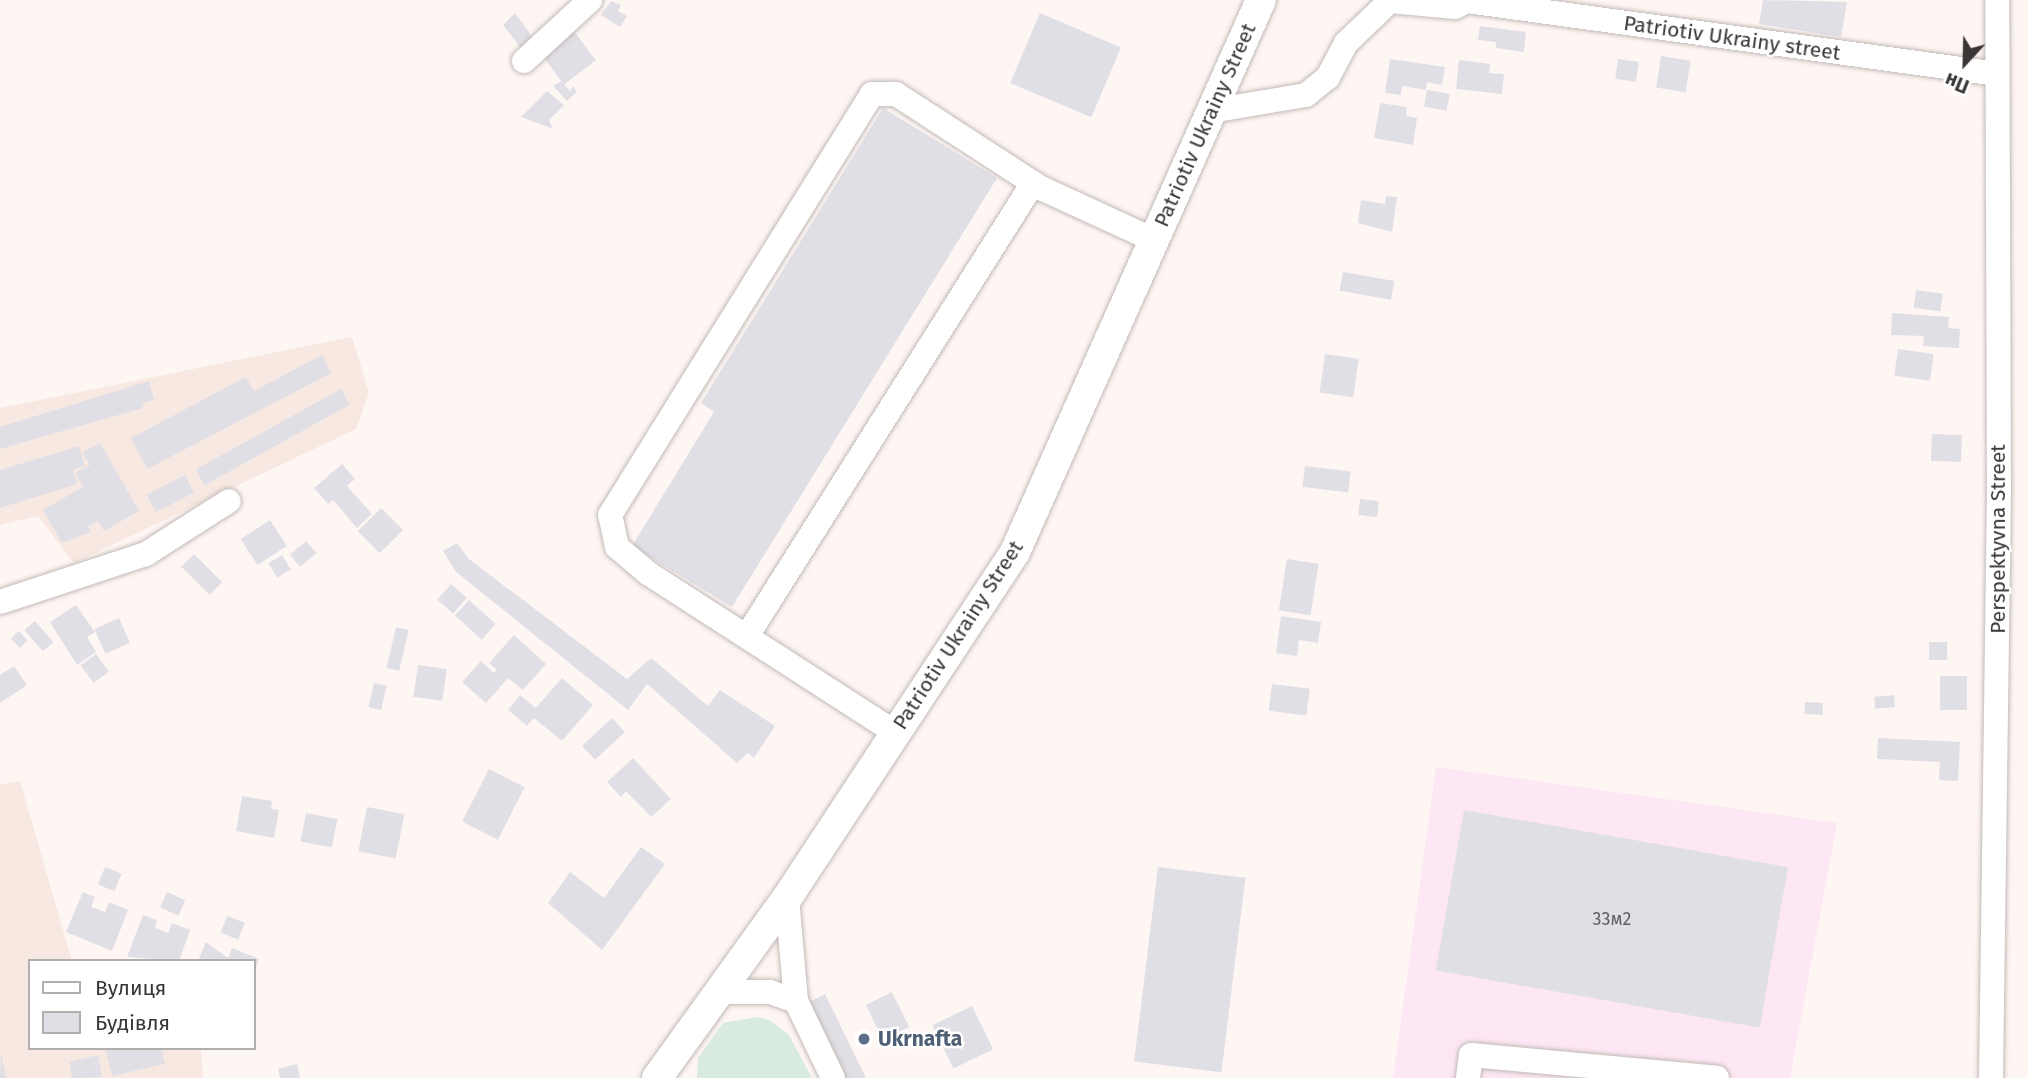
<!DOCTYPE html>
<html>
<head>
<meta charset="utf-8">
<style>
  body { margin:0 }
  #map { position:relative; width:2028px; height:1078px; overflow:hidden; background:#fef6f3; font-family:"Fira Sans",sans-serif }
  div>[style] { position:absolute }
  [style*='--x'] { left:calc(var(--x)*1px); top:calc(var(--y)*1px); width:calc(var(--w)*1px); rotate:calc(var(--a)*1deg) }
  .commercial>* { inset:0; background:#fee7f4 }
  .built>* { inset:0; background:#f7e8e1 }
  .green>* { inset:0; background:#d8ebde }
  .building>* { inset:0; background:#e1dfe6; transform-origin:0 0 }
  .roads { filter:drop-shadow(0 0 2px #c1bab7) drop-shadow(0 0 2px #c1bab7) }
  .minor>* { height:24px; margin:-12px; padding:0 12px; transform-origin:12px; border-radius:12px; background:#fff }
  .major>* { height:30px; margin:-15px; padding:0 15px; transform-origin:15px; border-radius:15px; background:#fff }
  .dots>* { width:19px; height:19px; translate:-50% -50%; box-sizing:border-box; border:4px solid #fff; border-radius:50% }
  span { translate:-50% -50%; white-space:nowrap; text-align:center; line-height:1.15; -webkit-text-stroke:5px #fff; paint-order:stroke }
  .number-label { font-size:18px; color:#636061 }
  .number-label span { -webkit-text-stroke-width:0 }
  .street-label { font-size:21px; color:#393635 }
  .service-label { font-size:21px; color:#4e5e75; font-weight:700 }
  .left { translate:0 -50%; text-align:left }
  .legend { position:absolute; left:28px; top:959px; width:228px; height:91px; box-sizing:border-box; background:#fff; border:2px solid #b0afae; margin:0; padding:9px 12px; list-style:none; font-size:21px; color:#393635 }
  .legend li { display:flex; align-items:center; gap:14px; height:35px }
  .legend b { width:35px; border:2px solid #b0afae }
  .north { position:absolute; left:1930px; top:28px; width:70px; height:70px; -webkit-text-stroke:5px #fff; paint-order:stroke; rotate:202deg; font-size:19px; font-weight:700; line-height:28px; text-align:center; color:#393635 }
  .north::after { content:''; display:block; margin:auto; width:24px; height:32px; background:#393635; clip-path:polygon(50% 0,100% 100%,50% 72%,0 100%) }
</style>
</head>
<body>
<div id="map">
  <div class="commercial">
    <i style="clip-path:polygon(1436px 767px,1837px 823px,1790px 1078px,1393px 1078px)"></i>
  </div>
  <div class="built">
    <i style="clip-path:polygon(352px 337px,369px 393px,356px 429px,74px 563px,38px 516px,0 525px,0 408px)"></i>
    <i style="clip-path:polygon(20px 781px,72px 961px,30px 961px,30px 1048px,201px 1048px,203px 1078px,0 1078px,0 785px)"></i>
  </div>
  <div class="green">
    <i style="clip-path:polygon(758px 1017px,771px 1021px,789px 1035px,812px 1078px,697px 1078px,698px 1058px,723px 1023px)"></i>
  </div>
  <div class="building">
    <i style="clip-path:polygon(1763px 0,1847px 2px,1841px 37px,1759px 24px)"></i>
    <i style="clip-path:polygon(611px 1px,621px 5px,618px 11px,627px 16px,620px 27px,601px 15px)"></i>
    <i style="clip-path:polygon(515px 13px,536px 42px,524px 52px,503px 25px)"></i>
    <i style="left:1040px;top:13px;width:88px;height:76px;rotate:23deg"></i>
    <i style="left:570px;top:26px;width:43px;height:40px;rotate:53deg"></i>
    <i style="clip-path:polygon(1480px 26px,1526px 32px,1524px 52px,1496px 48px,1496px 42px,1478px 40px)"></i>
    <i style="left:1661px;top:56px;width:30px;height:32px;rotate:9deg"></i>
    <i style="clip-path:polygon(1390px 59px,1445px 67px,1442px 85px,1427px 82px,1426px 90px,1402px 86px,1401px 95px,1385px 93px)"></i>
    <i style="left:1618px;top:59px;width:21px;height:20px;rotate:8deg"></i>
    <i style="clip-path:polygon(1459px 60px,1490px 64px,1489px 73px,1504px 74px,1502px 94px,1456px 89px)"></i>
    <i style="clip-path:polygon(561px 81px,570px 91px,573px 86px,577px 92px,567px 101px,553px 86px)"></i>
    <i style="left:1427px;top:90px;width:23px;height:17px;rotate:10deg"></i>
    <i style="clip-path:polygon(547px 91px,564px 105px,549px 120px,553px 129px,521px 117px)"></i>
    <i style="clip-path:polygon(1380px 103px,1407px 107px,1406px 116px,1417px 118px,1413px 145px,1374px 138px)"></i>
    <i style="clip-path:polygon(883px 108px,997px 178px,732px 607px,632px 546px,714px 412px,701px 403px)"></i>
    <i style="clip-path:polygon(1386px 196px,1397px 197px,1392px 232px,1358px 223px,1361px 200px,1385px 204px)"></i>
    <i style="left:1343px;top:272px;width:52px;height:19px;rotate:10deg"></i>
    <i style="left:1916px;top:290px;width:27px;height:18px;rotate:8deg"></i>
    <i style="clip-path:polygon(1892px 313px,1949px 317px,1948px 328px,1960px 329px,1959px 348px,1923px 346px,1924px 336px,1891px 335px)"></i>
    <i style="left:1898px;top:349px;width:36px;height:27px;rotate:8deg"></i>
    <i style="left:1325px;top:354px;width:34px;height:39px;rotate:8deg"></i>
    <i style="clip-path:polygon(322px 355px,331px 373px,147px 469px,131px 438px,246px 377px,254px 391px)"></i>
    <i style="clip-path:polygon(149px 381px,154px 400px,142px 403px,143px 408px,0 449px,0 427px)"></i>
    <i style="left:341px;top:389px;width:18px;height:166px;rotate:61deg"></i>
    <i style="left:1932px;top:434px;width:30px;height:27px;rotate:2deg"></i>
    <i style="clip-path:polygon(100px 443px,139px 511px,104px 531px,98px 521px,88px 527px,91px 532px,62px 543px,43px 510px,83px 487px,75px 473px,90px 465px,82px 453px)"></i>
    <i style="clip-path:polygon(79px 446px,85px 466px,73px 470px,77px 484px,0 508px,0 470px)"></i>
    <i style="clip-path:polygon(342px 464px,355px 479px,347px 486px,372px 514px,357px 528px,333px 500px,328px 504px,314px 488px)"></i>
    <i style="left:1305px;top:466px;width:46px;height:21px;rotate:7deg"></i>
    <i style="left:185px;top:475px;width:20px;height:43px;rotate:63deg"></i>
    <i style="left:1360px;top:499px;width:19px;height:16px;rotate:6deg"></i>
    <i style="left:381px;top:508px;width:31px;height:33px;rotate:45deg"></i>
    <i style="left:270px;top:520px;width:31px;height:35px;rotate:57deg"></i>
    <i style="left:306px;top:541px;width:16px;height:21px;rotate:50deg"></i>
    <i style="clip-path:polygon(457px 543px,469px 559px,627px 679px,651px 658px,708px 706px,720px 690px,775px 726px,754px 758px,748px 753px,737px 763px,647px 684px,628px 710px,456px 572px,443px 551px)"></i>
    <i style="left:194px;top:554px;width:40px;height:18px;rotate:45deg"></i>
    <i style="left:282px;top:555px;width:17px;height:16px;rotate:59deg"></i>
    <i style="left:1287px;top:559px;width:32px;height:52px;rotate:9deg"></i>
    <i style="left:451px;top:584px;width:21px;height:21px;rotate:41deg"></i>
    <i style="left:469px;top:600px;width:36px;height:21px;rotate:42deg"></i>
    <i style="clip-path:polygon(76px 605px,95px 632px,87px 637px,96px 652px,77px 665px,50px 622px)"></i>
    <i style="clip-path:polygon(1281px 616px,1321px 622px,1318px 643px,1299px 640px,1297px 656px,1276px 653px)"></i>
    <i style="left:119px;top:618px;width:27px;height:27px;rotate:66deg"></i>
    <i style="left:35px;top:621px;width:28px;height:14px;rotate:49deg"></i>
    <i style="left:396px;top:627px;width:13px;height:42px;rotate:13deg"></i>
    <i style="left:19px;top:631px;width:13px;height:11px;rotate:48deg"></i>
    <i style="clip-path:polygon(514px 635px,546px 664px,523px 690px,508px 678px,486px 703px,462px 682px,481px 661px,494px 673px,497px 670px,489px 663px)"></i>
    <i style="left:1929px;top:642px;width:18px;height:18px"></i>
    <i style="left:96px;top:654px;width:22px;height:19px;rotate:54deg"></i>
    <i style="left:418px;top:665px;width:29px;height:32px;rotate:8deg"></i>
    <i style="clip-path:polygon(14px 666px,27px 685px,0 703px,0 675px)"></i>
    <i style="left:1940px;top:676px;width:27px;height:34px"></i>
    <i style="clip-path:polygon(562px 678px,593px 705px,562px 741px,534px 718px,527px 726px,508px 710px,520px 695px,536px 708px)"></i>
    <i style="left:374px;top:683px;width:13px;height:25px;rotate:13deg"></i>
    <i style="left:1272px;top:684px;width:38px;height:27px;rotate:7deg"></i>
    <i style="left:1894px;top:695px;width:12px;height:20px;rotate:85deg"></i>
    <i style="left:1805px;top:702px;width:18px;height:12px;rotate:3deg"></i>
    <i style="left:612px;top:718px;width:19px;height:41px;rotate:47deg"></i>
    <i style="clip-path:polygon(1878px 738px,1960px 742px,1958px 781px,1939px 780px,1940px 762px,1877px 759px)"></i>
    <i style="clip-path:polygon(633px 758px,671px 799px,651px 817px,626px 791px,621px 797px,607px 782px)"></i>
    <i style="left:489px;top:769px;width:40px;height:59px;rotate:27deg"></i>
    <i style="clip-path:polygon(242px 796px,272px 801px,271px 809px,279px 810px,274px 838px,236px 831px)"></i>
    <i style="left:367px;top:807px;width:38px;height:45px;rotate:11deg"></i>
    <i style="left:1464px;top:810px;width:329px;height:163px;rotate:10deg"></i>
    <i style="left:306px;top:813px;width:32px;height:29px;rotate:11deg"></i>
    <i style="clip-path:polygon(641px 847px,665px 864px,602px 950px,548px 903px,570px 872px,604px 898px)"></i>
    <i style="left:105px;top:867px;width:18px;height:19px;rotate:22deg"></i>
    <i style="left:1158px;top:867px;width:88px;height:196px;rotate:7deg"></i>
    <i style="clip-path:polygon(83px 892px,95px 897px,91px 907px,105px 912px,109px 902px,128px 910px,112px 951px,66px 932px)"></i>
    <i style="left:167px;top:892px;width:20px;height:17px;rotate:24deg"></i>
    <i style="clip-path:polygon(143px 915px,157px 920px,155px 928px,168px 933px,172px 923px,190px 930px,179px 961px,127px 957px)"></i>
    <i style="left:227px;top:916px;width:19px;height:18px;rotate:21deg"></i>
    <i style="clip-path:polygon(206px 942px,228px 958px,232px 948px,259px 959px,254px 973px,254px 961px,198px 961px)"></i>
    <i style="left:892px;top:992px;width:39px;height:29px;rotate:64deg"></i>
    <i style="left:825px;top:994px;width:93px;height:22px;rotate:64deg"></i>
    <i style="left:972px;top:1006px;width:48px;height:44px;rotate:64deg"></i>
    <i style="clip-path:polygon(105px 1048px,161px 1048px,165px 1064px,112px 1076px)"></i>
    <i style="clip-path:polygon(1px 1053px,6px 1078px,0 1078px)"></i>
    <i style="clip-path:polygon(98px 1055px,102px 1077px,72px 1078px,69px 1062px)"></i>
    <i style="clip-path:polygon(297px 1064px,300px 1078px,280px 1078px,278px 1069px)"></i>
  </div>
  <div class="roads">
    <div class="minor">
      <i style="--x:524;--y:61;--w:90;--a:-42.7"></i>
      <i style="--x:1211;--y:111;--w:96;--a:-9.6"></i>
      <i style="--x:1306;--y:95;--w:28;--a:-39"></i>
      <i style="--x:1328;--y:77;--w:38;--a:-62"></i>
      <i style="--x:1346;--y:43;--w:61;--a:-43.7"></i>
      <i style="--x:1390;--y:1;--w:65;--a:5.3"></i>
      <i style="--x:1455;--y:7;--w:13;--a:-27"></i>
      <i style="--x:1467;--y:1;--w:535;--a:7.84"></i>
      <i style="--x:0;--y:602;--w:154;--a:-18.2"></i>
      <i style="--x:146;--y:554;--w:98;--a:-32.6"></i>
      <i style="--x:747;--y:636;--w:536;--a:-57.73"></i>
      <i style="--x:896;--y:733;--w:294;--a:-147.2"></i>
      <i style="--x:649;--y:574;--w:42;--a:-139.8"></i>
      <i style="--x:617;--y:547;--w:33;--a:-102"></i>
      <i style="--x:610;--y:515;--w:496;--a:-58.1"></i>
      <i style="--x:872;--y:94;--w:24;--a:0"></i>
      <i style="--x:896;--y:94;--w:173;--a:33"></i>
      <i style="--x:1041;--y:188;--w:124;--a:24.7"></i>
      <i style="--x:787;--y:898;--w:103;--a:85"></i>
      <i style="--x:796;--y:1001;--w:85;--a:64.3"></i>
      <i style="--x:719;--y:992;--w:51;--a:0"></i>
      <i style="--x:770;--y:992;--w:28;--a:19"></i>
      <i style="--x:1468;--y:1078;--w:23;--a:-83"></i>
      <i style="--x:1471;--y:1055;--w:247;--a:5.3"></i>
      <i style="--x:1991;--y:1078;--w:587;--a:-89.22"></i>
      <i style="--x:1999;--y:491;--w:491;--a:-90.2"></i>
    </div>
    <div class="major">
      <i style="--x:657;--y:1078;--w:222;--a:-54.2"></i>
      <i style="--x:787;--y:898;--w:414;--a:-56.6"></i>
      <i style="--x:1015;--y:552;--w:604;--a:-65.98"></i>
    </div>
  </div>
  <div class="dots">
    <i style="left:864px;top:1039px;background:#5c6f8a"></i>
  </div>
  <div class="number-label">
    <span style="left:1612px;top:919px">33м2</span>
  </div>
  <div class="street-label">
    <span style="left:1732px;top:38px;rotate:8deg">Patriotiv Ukrainy street</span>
    <span style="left:1205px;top:125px;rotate:-66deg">Patriotiv Ukrainy Street</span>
    <span style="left:1998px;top:539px;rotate:-90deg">Perspektyvna Street</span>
    <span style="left:958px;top:635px;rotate:-57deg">Patriotiv Ukrainy Street</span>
  </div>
  <div class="service-label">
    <span class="left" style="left:878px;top:1039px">Ukrnafta</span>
  </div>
  <ul class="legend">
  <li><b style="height:9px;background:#fff"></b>Вулиця</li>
  <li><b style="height:19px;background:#e1dfe6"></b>Будівля</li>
  </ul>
  <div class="north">Пн</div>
</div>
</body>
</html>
